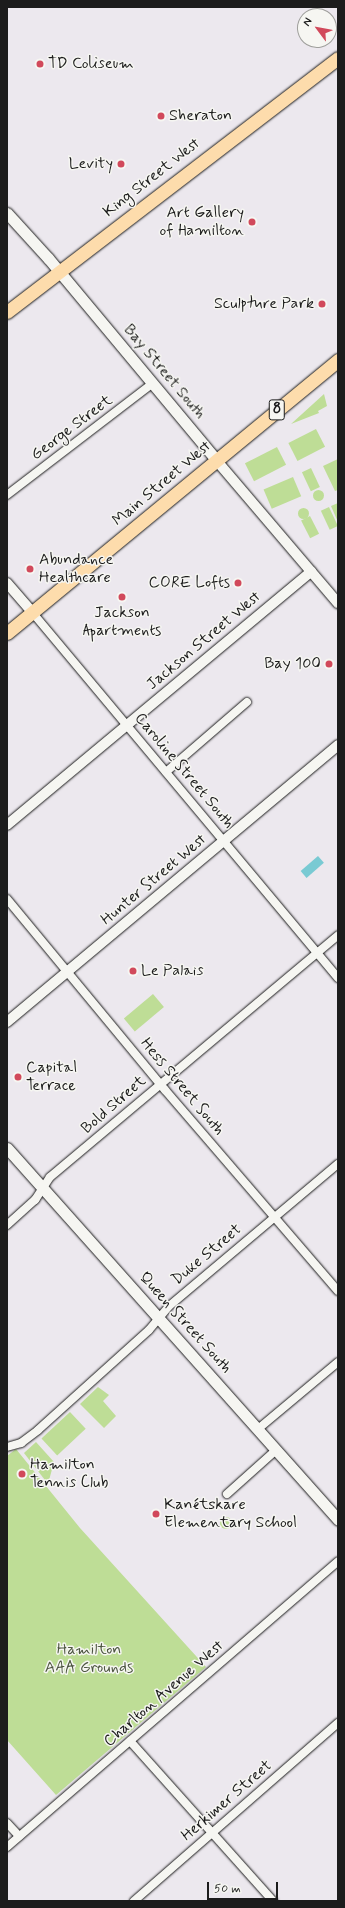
<!DOCTYPE html>
<html>
<head>
<meta charset="utf-8">
<style>
  body { margin:0 }
  #map { position:relative; width:345px; height:1908px; overflow:hidden; background:#ece8ee; font-family:Mynerve,sans-serif }
  div>[style] { position:absolute }
  [style*='--x'] { left:calc(var(--x)*1px); top:calc(var(--y)*1px); width:calc(var(--w)*1px); rotate:calc(var(--a)*1deg) }
  .green>* { inset:0; background:#bedd96; transform-origin:0 0 }
  .round { border-radius:50% }
  .water>* { inset:0; background:#79cad3; transform-origin:0 0 }
  .roads { filter:drop-shadow(0 0 1px #1c1c1c) drop-shadow(0 0 1px #1c1c1c) }
  .minor>* { height:8px; margin:-4px; padding:0 4px; transform-origin:4px; border-radius:4px; background:#f6f6f2 }
  .tertiary>* { height:10px; margin:-5px; padding:0 5px; transform-origin:5px; border-radius:5px; background:#f6f6f2 }
  .secondary>* { height:11px; margin:-5.5px; padding:0 5.5px; transform-origin:5.5px; border-radius:5.5px; background:#f6f6f2 }
  .primary>* { height:13px; margin:-6.5px; padding:0 6.5px; transform-origin:6.5px; border-radius:6.5px; background:#fddcac }
  .dots>* { width:11px; height:11px; translate:-50% -50%; box-sizing:border-box; border:2px solid #f6f6f2; border-radius:50% }
  span { translate:-50% -50%; white-space:nowrap; text-align:center; line-height:1.15; -webkit-text-stroke:3px #f6f6f2; paint-order:stroke }
  .shield-label span { padding:1px 3px; background:#f6f6f2; border:1px solid; border-radius:3px; -webkit-text-stroke-width:0 }
  .shield-label { font-size:15px; color:#1c1c1c; font-weight:700 }
  .poi-label { font-size:16px; color:#1c1c1c }
  .left { translate:0 -50%; text-align:left }
  .right { translate:-100% -50%; text-align:right }
  .street-label { font-size:16px; color:#1c1c1c }
  .park-label { font-size:16px; color:#4d5641 }
  .frame { position:absolute; inset:0; border:8px solid #1c1c1c; pointer-events:none }
  .north { position:absolute; left:297px; top:8px; width:40px; height:40px; box-sizing:border-box; background:#f6f6f2; border:1px solid #9f9f9c; border-radius:50%; rotate:302deg; font-size:11px; font-weight:700; line-height:16px; text-align:center; color:#1c1c1c }
  .north::after { content:''; display:block; margin:auto; width:14px; height:18px; background:#d1495b; clip-path:polygon(50% 0,100% 100%,50% 72%,0 100%) }
  .scale { position:absolute; left:207px; top:1882px; width:71px; height:18px; box-sizing:border-box; border:2px solid #1c1c1c; border-top:0; padding-left:5px; font-size:12px; line-height:14px; white-space:nowrap; color:#1c1c1c; -webkit-text-stroke:3px #f6f6f2; paint-order:stroke }
</style>
</head>
<body>
<div id="map">
  <div class="green">
    <i style="clip-path:polygon(324px 394px,327px 406px,318px 411px,319px 413px,291px 424px)"></i>
    <i style="left:316px;top:429px;width:20px;height:31px;rotate:63deg"></i>
    <i style="left:277px;top:447px;width:20px;height:36px;rotate:63deg"></i>
    <i style="clip-path:polygon(338px 459px,338px 490px,335px 491px,323px 466px)"></i>
    <i style="left:311px;top:468px;width:21px;height:10px;rotate:65deg"></i>
    <i style="left:293px;top:477px;width:21px;height:32px;rotate:67deg"></i>
    <i class="round" style="left:312.5px;top:489.5px;width:11px;height:11px"></i>
    <i style="clip-path:polygon(338px 503px,338px 522px,331px 506px)"></i>
    <i style="left:329px;top:507px;width:21px;height:9px;rotate:65deg"></i>
    <i class="round" style="left:297.5px;top:507.5px;width:11px;height:11px"></i>
    <i style="left:310px;top:516px;width:20px;height:10px;rotate:63deg"></i>
    <i style="left:153px;top:994px;width:17px;height:38px;rotate:50deg"></i>
    <i style="clip-path:polygon(98px 1387px,109px 1395px,103px 1401px,116px 1416px,104px 1428px,80px 1404px)"></i>
    <i style="left:70px;top:1412px;width:23px;height:39px;rotate:47deg"></i>
    <i style="clip-path:polygon(36px 1442px,54px 1462px,48px 1484px,24px 1453px)"></i>
    <i style="clip-path:polygon(16px 1449px,80px 1528px,206px 1667px,56px 1795px,7px 1740px,7px 1456px)"></i>
    <i class="round" style="left:220px;top:1517px;width:12px;height:12px"></i>
  </div>
  <div class="water">
    <i style="left:318px;top:856px;width:9px;height:23px;rotate:49deg"></i>
  </div>
  <div class="roads">
    <div class="minor">
      <i style="--x:7;--y:495;--w:184;--a:-37.5"></i>
      <i style="--x:32;--y:612;--w:477;--a:50.1"></i>
      <i style="--x:166;--y:772;--w:107;--a:-40.8"></i>
      <i style="--x:7;--y:899;--w:248;--a:50.4"></i>
      <i style="--x:165;--y:1090;--w:265;--a:49.3"></i>
      <i style="--x:7;--y:1225;--w:38;--a:-42"></i>
      <i style="--x:35;--y:1200;--w:27;--a:-57"></i>
      <i style="--x:50;--y:1177;--w:376;--a:-40"></i>
      <i style="--x:258;--y:1429;--w:104;--a:-39.9"></i>
      <i style="--x:7;--y:1447;--w:15;--a:-16"></i>
      <i style="--x:21;--y:1443;--w:21;--a:-37"></i>
      <i style="--x:38;--y:1430;--w:149;--a:-42"></i>
      <i style="--x:149;--y:1330;--w:30;--a:-50"></i>
      <i style="--x:168;--y:1307;--w:222;--a:-40.1"></i>
      <i style="--x:227;--y:1494;--w:66;--a:-41.9"></i>
      <i style="--x:130;--y:1741;--w:215;--a:48.2"></i>
      <i style="--x:7;--y:1823;--w:18;--a:47"></i>
      <i style="--x:7;--y:1847;--w:437;--a:-40.8"></i>
      <i style="--x:134;--y:1901;--w:271;--a:-41.1"></i>
    </div>
    <div class="tertiary">
      <i style="--x:217;--y:461;--w:187;--a:49.6"></i>
      <i style="--x:7;--y:583;--w:38;--a:49"></i>
      <i style="--x:7;--y:825;--w:396;--a:-39.8"></i>
      <i style="--x:7;--y:1022;--w:432;--a:-39.9"></i>
    </div>
    <div class="secondary">
      <i style="--x:7;--y:213;--w:61;--a:47.7"></i>
      <i style="--x:48;--y:258;--w:264;--a:50.2"></i>
      <i style="--x:7;--y:1148;--w:498;--a:48.3"></i>
    </div>
    <div class="primary">
      <i style="--x:7;--y:312;--w:417;--a:-37.5"></i>
      <i style="--x:7;--y:633;--w:429;--a:-39.5"></i>
    </div>
  </div>
  <div class="dots">
    <i style="left:40px;top:64px;background:#d1495b"></i>
    <i style="left:161px;top:116px;background:#d1495b"></i>
    <i style="left:121px;top:164px;background:#d1495b"></i>
    <i style="left:252px;top:222px;background:#d1495b"></i>
    <i style="left:322px;top:304px;background:#d1495b"></i>
    <i style="left:30px;top:569px;background:#d1495b"></i>
    <i style="left:238px;top:583px;background:#d1495b"></i>
    <i style="left:122px;top:597px;background:#d1495b"></i>
    <i style="left:329px;top:664px;background:#d1495b"></i>
    <i style="left:133px;top:971px;background:#d1495b"></i>
    <i style="left:18px;top:1077px;background:#d1495b"></i>
    <i style="left:22px;top:1474px;background:#d1495b"></i>
    <i style="left:156px;top:1514px;background:#d1495b"></i>
  </div>
  <div class="shield-label">
    <span style="left:277px;top:410px">8</span>
  </div>
  <div class="poi-label">
    <span class="left" style="left:48px;top:64px">TD Coliseum</span>
    <span class="left" style="left:169px;top:116px">Sheraton</span>
    <span class="right" style="left:113px;top:164px">Levity</span>
    <span class="right" style="left:244px;top:222px">Art Gallery<br>of Hamilton</span>
    <span class="right" style="left:314px;top:304px">Sculpture Park</span>
    <span class="left" style="left:39px;top:569px">Abundance<br>Healthcare</span>
    <span class="right" style="left:230px;top:583px">CORE Lofts</span>
    <span style="left:122px;top:622px">Jackson<br>Apartments</span>
    <span class="right" style="left:321px;top:664px">Bay 100</span>
    <span class="left" style="left:141px;top:971px">Le Palais</span>
    <span class="left" style="left:26px;top:1077px">Capital<br>Terrace</span>
    <span class="left" style="left:30px;top:1474px">Hamilton<br>Tennis Club</span>
    <span class="left" style="left:164px;top:1514px">Kanétskare<br>Elementary School</span>
  </div>
  <div class="street-label">
    <span style="left:152px;top:178px;rotate:-38deg">King Street West</span>
    <span style="left:164px;top:372px;rotate:50deg">Bay Street South</span>
    <span style="left:72px;top:428px;rotate:-37deg">George Street</span>
    <span style="left:162px;top:484px;rotate:-40deg">Main Street West</span>
    <span style="left:204px;top:641px;rotate:-40deg">Jackson Street West</span>
    <span style="left:184px;top:771px;rotate:50deg">Caroline Street South</span>
    <span style="left:154px;top:880px;rotate:-40deg">Hunter Street West</span>
    <span style="left:182px;top:1087px;rotate:50deg">Hess Street South</span>
    <span style="left:114px;top:1105px;rotate:-41deg">Bold Street</span>
    <span style="left:207px;top:1255px;rotate:-40deg">Duke Street</span>
    <span style="left:185px;top:1323px;rotate:48deg">Queen Street South</span>
    <span style="left:164px;top:1694px;rotate:-41deg">Charlton Avenue West</span>
    <span style="left:227px;top:1801px;rotate:-41deg">Herkimer Street</span>
  </div>
  <div class="park-label">
    <span style="left:89px;top:1659px">Hamilton<br>AAA Grounds</span>
  </div>
  <div class="frame"></div>
  <div class="north">N</div>
  <div class="scale">50 m</div>
</div>
</body>
</html>
